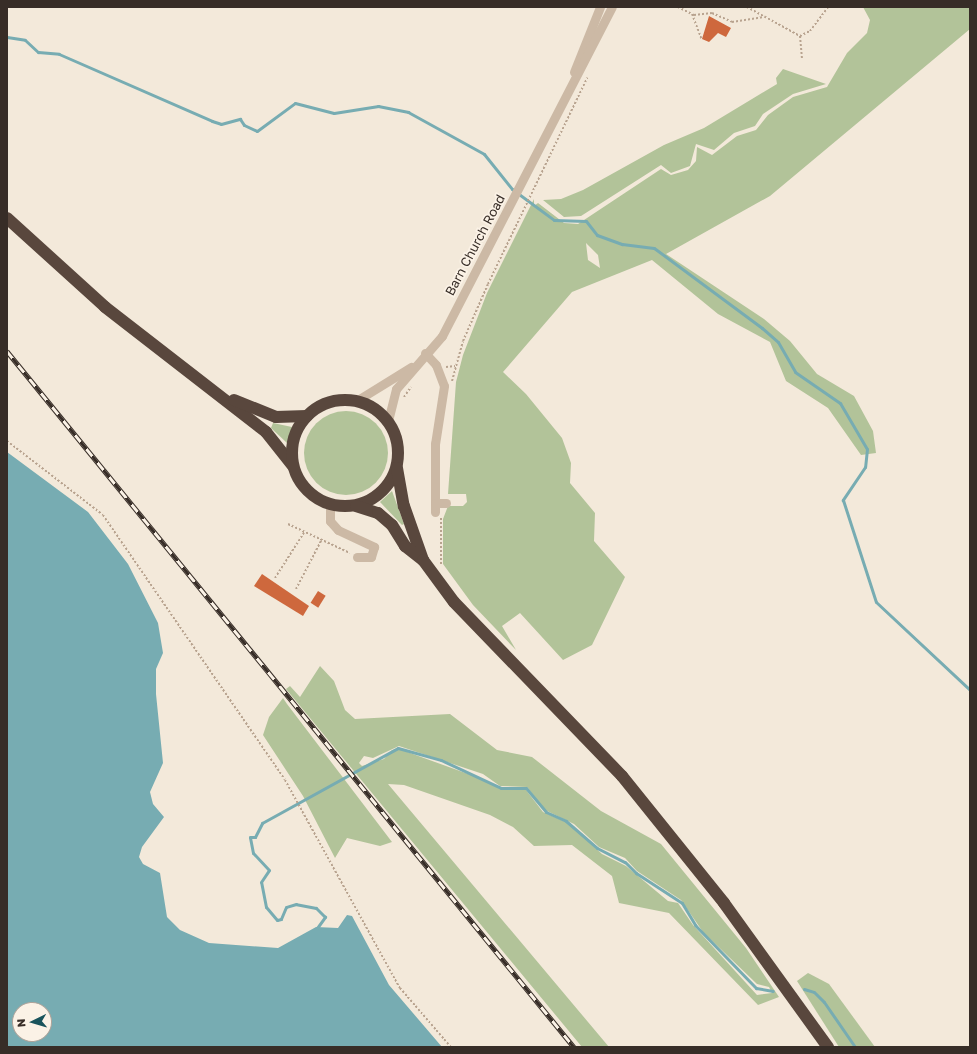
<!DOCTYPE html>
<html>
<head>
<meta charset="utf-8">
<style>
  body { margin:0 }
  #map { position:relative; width:977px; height:1054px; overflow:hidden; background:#f3e9da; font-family:"Golos Text",sans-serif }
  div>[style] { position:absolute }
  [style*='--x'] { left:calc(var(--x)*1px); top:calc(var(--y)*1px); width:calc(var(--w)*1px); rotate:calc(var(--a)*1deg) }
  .green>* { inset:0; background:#b2c399 }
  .round { border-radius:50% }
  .water>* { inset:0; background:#77acb2 }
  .stream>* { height:3px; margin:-1.5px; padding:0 1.5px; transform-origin:1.5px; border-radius:1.5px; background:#77acb2 }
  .building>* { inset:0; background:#ce683d; transform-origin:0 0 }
  .path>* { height:2px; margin-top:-1px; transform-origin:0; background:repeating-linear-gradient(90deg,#b8a38f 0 2px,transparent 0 4px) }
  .minor>* { height:9px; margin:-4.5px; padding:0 4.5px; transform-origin:4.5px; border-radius:4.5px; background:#ccb9a5 }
  .highway>* { height:12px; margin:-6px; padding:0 6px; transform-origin:6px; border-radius:6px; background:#59473d }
  .highway>.ring { margin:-6px; padding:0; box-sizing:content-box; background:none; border:12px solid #59473d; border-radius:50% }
  .rail>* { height:4.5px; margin-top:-2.25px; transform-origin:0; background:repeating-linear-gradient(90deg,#fbf2e6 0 9px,#372d27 0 18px); box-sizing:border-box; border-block:1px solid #372d27 }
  span { translate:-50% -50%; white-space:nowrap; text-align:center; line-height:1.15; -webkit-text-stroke:3.5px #fbf2e6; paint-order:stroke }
  .street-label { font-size:13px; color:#372d27 }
  .frame { position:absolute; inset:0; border:8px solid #372d27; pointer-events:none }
  .north { position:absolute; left:12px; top:1002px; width:40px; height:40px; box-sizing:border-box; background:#fbf2e6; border:1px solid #ada39a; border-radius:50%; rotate:265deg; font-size:11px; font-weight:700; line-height:16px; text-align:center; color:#372d27 }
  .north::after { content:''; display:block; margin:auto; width:14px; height:18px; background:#19535b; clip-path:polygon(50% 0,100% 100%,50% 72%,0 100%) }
</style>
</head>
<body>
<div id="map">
  <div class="green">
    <i style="clip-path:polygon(evenodd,863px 7px,970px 7px,970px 29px,770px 196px,666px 254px,764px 319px,790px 341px,817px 374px,854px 396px,873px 431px,876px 453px,861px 455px,828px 408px,786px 381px,770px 342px,718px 314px,652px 260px,572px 292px,503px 372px,526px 394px,562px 438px,571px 463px,570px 483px,595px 513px,594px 541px,625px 577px,592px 645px,563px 660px,520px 613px,502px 626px,516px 650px,473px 605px,443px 564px,443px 519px,448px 506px,463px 506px,467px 502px,466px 494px,448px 494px,456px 382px,463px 355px,487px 293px,534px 199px,534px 206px,538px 203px,564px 223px,578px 224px,661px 169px,671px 175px,688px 170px,696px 161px,697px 147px,712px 155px,737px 136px,756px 130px,768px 115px,793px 97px,827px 87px,847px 53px,867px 33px,870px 20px,863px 7px,586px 243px,598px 255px,600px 268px,588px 260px,586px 243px)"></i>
    <i style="clip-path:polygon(783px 69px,826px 84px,793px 94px,763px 114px,755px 126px,734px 133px,714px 150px,696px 144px,690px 166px,671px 173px,661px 165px,581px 216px,564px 217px,543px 200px,561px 199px,583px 190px,664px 145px,704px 128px,777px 84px,776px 78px)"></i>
    <i class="round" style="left:304px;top:411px;width:84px;height:84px"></i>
    <i style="clip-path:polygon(273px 423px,292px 427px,287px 443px,271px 428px)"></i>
    <i style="clip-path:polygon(392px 491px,404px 524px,402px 525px,380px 502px)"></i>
    <i style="clip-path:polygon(evenodd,320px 666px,334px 681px,345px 710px,355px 719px,450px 714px,497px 750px,532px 757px,601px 811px,661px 844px,746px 948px,779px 997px,758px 1005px,669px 913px,619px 903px,612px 876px,572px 845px,534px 846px,513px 827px,490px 815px,404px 785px,388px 784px,609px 1047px,582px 1047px,286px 689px,290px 686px,300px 697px,320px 666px,399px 746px,483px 774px,500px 786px,527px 787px,545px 810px,574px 824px,599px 847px,625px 858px,637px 871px,681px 900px,703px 932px,757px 984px,769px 987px,772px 993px,757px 995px,693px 925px,678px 903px,668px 901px,626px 866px,602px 854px,568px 823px,543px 812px,526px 790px,502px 790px,482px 779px,399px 749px,392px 750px,384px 759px,362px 766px,359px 763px,364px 756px,373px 758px,399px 746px)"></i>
    <i style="clip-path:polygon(283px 698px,287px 704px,392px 842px,380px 846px,347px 838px,335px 858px,303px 796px,263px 735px,269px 717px)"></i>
    <i style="clip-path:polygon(808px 973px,829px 984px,875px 1047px,839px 1047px,797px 981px)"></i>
  </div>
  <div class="water">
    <i style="clip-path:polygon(evenodd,7px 452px,88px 512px,128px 564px,158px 623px,163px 653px,156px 669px,156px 694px,163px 763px,150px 792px,153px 804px,164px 817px,142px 847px,139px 857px,143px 864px,160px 873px,167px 917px,180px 930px,209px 943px,278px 948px,316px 927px,338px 928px,347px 915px,352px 916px,389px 985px,442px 1047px,7px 1047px,7px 452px,20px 1010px,44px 1010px,44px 1034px,20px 1034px,20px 1010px)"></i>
  </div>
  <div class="stream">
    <i style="--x:7;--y:37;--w:18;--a:9"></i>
    <i style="--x:25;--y:40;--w:18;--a:43"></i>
    <i style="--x:38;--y:52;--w:21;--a:5"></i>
    <i style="--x:59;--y:54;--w:167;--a:23.6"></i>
    <i style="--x:212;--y:121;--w:9;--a:18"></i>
    <i style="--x:221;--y:124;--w:20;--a:-15"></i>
    <i style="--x:240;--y:119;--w:7;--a:56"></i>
    <i style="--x:244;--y:125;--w:14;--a:25"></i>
    <i style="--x:257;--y:131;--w:47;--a:-36.4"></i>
    <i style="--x:295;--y:103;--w:40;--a:14.4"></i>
    <i style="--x:334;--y:113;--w:45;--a:-9"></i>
    <i style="--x:378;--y:106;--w:31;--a:11"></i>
    <i style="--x:408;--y:112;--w:87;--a:28.9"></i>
    <i style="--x:484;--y:154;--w:45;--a:51.3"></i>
    <i style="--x:512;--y:189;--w:52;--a:36.4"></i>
    <i style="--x:554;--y:220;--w:32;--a:2"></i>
    <i style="--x:586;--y:221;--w:18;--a:52"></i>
    <i style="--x:597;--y:235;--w:27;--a:20"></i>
    <i style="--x:622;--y:244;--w:32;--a:7"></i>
    <i style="--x:654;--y:248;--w:134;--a:36.5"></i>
    <i style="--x:762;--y:328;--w:21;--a:41"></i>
    <i style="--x:778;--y:342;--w:34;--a:60"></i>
    <i style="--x:795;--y:372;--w:55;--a:34.6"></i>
    <i style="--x:840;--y:403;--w:53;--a:59.6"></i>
    <i style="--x:867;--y:449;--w:18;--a:96"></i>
    <i style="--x:865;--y:467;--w:40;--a:124"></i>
    <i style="--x:843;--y:500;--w:107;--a:72.1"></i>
    <i style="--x:876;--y:602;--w:129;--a:43.1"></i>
    <i style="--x:317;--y:928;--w:14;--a:-54"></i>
    <i style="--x:325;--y:917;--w:13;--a:-135"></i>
    <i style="--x:316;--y:908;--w:20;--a:-169"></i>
    <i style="--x:296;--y:904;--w:10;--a:163"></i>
    <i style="--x:286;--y:907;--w:13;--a:113"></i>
    <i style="--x:281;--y:919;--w:4;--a:166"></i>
    <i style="--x:277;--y:920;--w:17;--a:-130"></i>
    <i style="--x:266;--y:907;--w:25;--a:-101"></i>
    <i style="--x:261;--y:882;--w:14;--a:-56"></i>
    <i style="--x:269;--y:870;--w:23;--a:-133"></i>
    <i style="--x:253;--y:853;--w:16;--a:-101"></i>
    <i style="--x:250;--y:837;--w:5;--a:0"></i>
    <i style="--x:255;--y:837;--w:16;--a:-63"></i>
    <i style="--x:262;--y:823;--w:155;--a:-28.9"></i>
    <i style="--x:398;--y:748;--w:45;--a:15.6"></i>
    <i style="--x:441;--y:760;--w:66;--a:25"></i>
    <i style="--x:501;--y:788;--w:25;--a:0"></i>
    <i style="--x:526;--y:788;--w:31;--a:50"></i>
    <i style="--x:546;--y:812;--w:22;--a:24"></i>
    <i style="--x:566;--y:821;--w:41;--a:41.1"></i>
    <i style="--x:597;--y:848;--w:31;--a:27"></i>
    <i style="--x:625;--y:862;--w:16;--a:45"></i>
    <i style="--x:636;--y:873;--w:55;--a:33.1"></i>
    <i style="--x:682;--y:903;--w:26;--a:59"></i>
    <i style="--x:695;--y:925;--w:88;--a:45.9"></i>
    <i style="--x:756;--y:988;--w:17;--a:10"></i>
    <i style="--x:804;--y:989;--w:10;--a:17"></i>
    <i style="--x:814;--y:992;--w:14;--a:45"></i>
    <i style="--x:824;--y:1002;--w:55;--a:55.4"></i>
  </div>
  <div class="building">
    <i style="clip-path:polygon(709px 16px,731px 28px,726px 37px,718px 33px,709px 42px,702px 39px)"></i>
    <i style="clip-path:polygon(262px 574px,309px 606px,303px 616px,254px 586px)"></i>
    <i style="left:318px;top:591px;width:9px;height:14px;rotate:32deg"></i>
  </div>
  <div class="path">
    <i style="--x:678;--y:7;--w:18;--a:27"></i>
    <i style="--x:694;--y:15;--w:18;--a:-6"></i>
    <i style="--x:712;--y:13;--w:22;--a:24"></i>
    <i style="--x:732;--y:22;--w:33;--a:-9"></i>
    <i style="--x:747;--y:7;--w:60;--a:28.7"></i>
    <i style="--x:800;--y:36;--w:11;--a:-27"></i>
    <i style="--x:810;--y:31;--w:30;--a:-53"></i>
    <i style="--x:692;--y:14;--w:26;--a:69"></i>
    <i style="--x:800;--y:36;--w:24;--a:85"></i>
    <i style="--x:446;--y:367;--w:9;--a:-6"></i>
    <i style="--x:452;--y:381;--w:41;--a:-74.6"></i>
    <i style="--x:463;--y:341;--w:62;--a:-66.3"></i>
    <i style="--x:488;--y:284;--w:229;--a:-64.3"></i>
    <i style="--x:404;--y:397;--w:12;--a:-55"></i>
    <i style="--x:7;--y:441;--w:121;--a:37.6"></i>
    <i style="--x:103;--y:515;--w:321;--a:55.5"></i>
    <i style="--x:285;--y:780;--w:238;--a:61.1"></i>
    <i style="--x:400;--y:988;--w:78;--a:49.2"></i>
    <i style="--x:441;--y:518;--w:48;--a:90"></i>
    <i style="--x:288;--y:524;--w:68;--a:25.1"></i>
    <i style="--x:275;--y:578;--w:56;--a:-57.4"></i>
    <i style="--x:296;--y:589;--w:56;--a:-62.5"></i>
  </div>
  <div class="minor">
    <i style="--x:574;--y:72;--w:70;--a:-68.2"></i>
    <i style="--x:425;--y:353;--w:16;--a:47"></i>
    <i style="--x:436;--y:365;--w:22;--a:69"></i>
    <i style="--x:444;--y:386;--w:59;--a:98.8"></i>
    <i style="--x:435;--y:444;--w:68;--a:90"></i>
    <i style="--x:356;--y:401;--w:65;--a:-31.7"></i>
    <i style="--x:388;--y:421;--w:33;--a:-76"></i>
    <i style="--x:396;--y:389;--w:70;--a:-49"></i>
    <i style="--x:442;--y:336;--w:370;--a:-62.7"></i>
    <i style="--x:435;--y:503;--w:11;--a:0"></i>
    <i style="--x:330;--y:504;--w:17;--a:90"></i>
    <i style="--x:330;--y:521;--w:12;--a:48"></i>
    <i style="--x:338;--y:530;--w:40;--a:25"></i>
    <i style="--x:374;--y:547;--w:10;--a:107"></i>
    <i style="--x:371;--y:557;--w:14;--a:180"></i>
  </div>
  <div class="highway">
    <i style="--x:7;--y:218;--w:132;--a:42.2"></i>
    <i style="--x:105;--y:307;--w:204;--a:37.8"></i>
    <i style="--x:266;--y:432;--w:43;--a:51.5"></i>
    <i class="ring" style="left:292px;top:400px;width:94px;height:94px"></i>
    <i style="--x:234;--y:400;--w:45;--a:22"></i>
    <i style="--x:276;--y:417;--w:31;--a:-2"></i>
    <i style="--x:397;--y:468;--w:39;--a:80"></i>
    <i style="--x:404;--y:506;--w:57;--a:70.6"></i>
    <i style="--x:356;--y:506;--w:23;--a:18"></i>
    <i style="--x:378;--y:513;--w:18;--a:41"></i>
    <i style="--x:392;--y:525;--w:25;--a:58"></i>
    <i style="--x:405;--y:546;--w:23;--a:38"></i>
    <i style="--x:423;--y:560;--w:52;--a:53.6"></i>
    <i style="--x:454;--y:602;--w:242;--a:46"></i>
    <i style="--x:622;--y:776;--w:163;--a:51.2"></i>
    <i style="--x:724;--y:903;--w:178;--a:54.2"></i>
  </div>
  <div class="rail">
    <i style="--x:7;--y:351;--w:898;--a:50.83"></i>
  </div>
  <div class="street-label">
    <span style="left:475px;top:245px;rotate:-62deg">Barn Church Road</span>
  </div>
  <div class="frame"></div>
  <div class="north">N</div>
</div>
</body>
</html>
